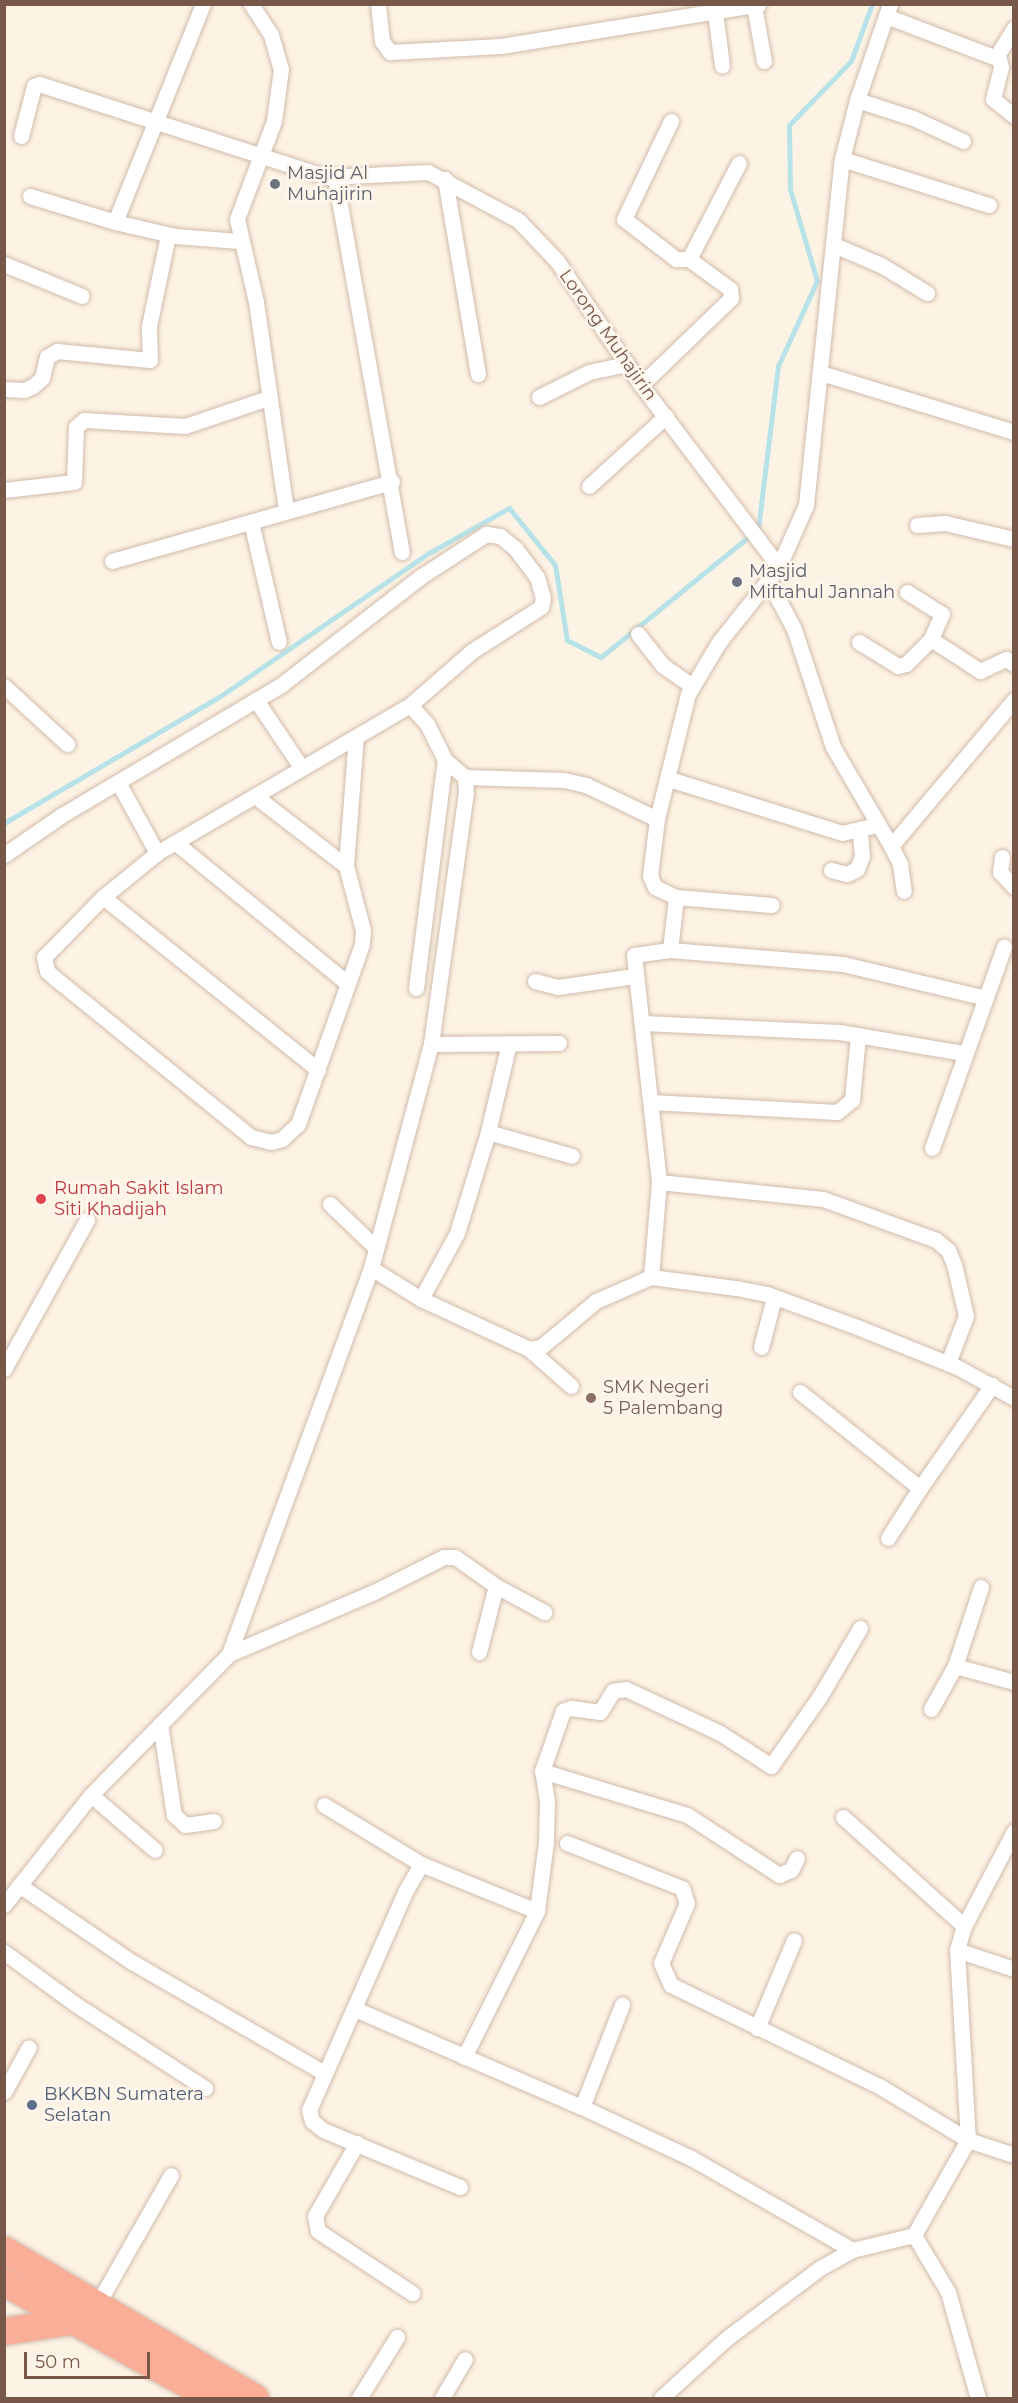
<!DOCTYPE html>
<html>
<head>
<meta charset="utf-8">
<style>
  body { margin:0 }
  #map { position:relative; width:1018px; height:2403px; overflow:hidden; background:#fdf3e4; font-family:Montserrat,sans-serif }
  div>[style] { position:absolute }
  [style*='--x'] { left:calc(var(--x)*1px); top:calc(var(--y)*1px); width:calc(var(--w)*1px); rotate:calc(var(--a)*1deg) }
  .stream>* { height:5px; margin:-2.5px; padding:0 2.5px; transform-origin:2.5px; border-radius:2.5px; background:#b7e3e8 }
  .roads { filter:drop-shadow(0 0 2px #d1bbac) drop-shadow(0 0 2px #d1bbac) }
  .street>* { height:15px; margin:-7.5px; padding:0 7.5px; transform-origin:7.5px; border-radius:7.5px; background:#fff }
  .highway>* { height:27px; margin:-13.5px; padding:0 13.5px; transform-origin:13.5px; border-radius:13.5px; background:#fbae97 }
  .dots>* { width:16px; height:16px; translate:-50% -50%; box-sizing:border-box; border:3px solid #fff6eb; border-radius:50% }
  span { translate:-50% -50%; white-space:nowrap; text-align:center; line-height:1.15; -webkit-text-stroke:5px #fff6eb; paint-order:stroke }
  .worship-label { font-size:18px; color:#5b616d }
  .left { translate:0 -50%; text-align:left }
  .street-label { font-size:18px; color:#775748 }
  .health-label { font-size:18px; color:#be3a42 }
  .education-label { font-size:18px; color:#785e54 }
  .service-label { font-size:18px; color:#4e5e75 }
  .frame { position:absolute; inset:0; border:6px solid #775748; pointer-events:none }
  .scale { position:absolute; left:24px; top:2352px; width:126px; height:27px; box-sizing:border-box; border:3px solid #775748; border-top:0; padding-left:8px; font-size:18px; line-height:21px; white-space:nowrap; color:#775748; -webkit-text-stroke:4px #fff6eb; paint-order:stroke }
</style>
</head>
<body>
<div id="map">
  <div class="stream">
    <i style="--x:4;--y:823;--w:249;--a:-30.4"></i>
    <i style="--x:219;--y:697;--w:252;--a:-34.5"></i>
    <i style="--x:427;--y:554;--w:94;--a:-29.3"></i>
    <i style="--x:509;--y:508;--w:73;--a:51.1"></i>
    <i style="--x:555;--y:565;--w:76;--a:80.9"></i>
    <i style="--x:567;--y:640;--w:38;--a:27"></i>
    <i style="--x:601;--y:657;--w:203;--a:-39.2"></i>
    <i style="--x:758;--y:529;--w:164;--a:-83"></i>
    <i style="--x:778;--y:366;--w:94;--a:-65.4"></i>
    <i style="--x:817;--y:281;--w:96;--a:-106.4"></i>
    <i style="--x:790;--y:189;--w:64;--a:-90.9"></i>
    <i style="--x:789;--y:125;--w:89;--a:-45.9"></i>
    <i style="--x:851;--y:61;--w:61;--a:-69.8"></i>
  </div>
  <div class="roads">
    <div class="street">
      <i style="--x:203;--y:4;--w:235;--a:112"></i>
      <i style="--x:115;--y:222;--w:62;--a:13.1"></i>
      <i style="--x:175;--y:236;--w:64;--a:4.5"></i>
      <i style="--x:251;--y:4;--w:37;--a:57"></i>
      <i style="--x:271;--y:35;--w:35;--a:74"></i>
      <i style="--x:281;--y:69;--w:52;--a:97.7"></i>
      <i style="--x:274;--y:121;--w:105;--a:110.7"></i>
      <i style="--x:237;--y:219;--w:85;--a:77.1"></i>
      <i style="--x:256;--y:302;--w:211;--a:81.8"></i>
      <i style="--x:378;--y:4;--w:37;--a:84"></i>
      <i style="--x:382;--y:41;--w:14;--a:54"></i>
      <i style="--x:390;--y:52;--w:111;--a:-3.1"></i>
      <i style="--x:501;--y:46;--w:261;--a:-9.2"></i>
      <i style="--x:754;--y:6;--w:56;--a:79.7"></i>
      <i style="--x:715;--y:12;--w:54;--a:82.6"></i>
      <i style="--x:886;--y:16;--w:121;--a:20.8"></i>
      <i style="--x:999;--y:59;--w:8;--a:76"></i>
      <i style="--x:1001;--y:67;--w:33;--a:104"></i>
      <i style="--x:993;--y:99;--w:27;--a:39"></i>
      <i style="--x:996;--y:57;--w:34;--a:-58"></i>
      <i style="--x:857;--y:100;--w:59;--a:17.8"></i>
      <i style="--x:913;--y:118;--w:55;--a:24.7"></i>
      <i style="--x:671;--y:121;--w:109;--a:115.6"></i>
      <i style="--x:624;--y:219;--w:66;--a:37.6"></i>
      <i style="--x:676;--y:259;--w:13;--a:0"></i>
      <i style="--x:21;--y:136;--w:52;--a:-75.4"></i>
      <i style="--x:34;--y:86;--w:5;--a:-22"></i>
      <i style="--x:39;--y:84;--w:303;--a:17.9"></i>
      <i style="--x:327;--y:177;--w:101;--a:-2.8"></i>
      <i style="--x:428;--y:172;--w:102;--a:28.1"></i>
      <i style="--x:518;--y:220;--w:57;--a:46.4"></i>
      <i style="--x:557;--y:261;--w:150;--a:55.9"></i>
      <i style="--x:641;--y:385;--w:228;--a:52.8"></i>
      <i style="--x:842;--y:159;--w:154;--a:17.4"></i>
      <i style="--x:335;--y:177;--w:381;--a:79.9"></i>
      <i style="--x:445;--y:179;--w:198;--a:80.4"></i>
      <i style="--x:30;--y:196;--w:89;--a:17"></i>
      <i style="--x:834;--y:245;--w:51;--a:23.1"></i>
      <i style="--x:881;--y:265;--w:54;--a:31.3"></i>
      <i style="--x:4;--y:264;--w:84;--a:22.3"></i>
      <i style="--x:821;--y:373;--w:202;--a:17"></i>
      <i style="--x:641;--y:385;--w:125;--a:-44"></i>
      <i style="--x:731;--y:298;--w:9;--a:-96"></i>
      <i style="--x:730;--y:289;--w:51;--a:-143.8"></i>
      <i style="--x:689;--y:259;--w:108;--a:-62.5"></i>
      <i style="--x:4;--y:389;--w:20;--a:3"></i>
      <i style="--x:24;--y:390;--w:10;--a:-24"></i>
      <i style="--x:33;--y:386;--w:12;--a:-42"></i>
      <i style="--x:42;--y:378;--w:22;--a:-77"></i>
      <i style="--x:47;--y:357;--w:12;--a:-31"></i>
      <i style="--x:57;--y:351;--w:93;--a:5.5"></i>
      <i style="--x:150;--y:360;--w:34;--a:-92"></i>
      <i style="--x:149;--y:326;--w:93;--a:-78.2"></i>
      <i style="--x:539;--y:397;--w:56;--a:-26.6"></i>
      <i style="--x:589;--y:372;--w:39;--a:-12"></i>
      <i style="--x:589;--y:486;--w:104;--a:-42.3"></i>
      <i style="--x:4;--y:490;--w:70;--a:-6.5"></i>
      <i style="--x:74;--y:482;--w:55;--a:-87.9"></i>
      <i style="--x:76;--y:427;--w:11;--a:-41"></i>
      <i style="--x:84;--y:420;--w:101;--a:3.4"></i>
      <i style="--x:185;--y:426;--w:88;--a:-18.6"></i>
      <i style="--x:251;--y:522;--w:123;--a:76.9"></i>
      <i style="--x:917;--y:525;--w:28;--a:-4"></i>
      <i style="--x:945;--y:523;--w:71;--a:13.1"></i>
      <i style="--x:112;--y:561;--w:291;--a:-15.8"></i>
      <i style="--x:769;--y:582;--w:53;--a:62"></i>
      <i style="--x:794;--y:629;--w:124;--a:71.7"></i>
      <i style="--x:833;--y:747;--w:115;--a:59.6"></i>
      <i style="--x:891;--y:846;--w:20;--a:63"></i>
      <i style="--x:900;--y:864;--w:27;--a:82"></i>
      <i style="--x:907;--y:592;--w:41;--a:32.2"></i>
      <i style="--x:942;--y:614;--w:27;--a:114"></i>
      <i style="--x:638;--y:634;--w:39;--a:52"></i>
      <i style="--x:662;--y:665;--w:37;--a:35"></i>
      <i style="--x:859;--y:642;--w:46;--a:31.6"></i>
      <i style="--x:898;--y:666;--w:8;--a:-14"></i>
      <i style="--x:906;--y:664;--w:35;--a:-45"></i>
      <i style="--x:931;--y:639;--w:59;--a:33.1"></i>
      <i style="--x:980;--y:671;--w:29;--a:-25"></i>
      <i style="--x:1006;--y:659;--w:9;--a:32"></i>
      <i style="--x:4;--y:686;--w:86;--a:42.6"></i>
      <i style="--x:256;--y:700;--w:81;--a:56.1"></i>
      <i style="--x:465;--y:777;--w:99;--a:1.7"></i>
      <i style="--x:564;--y:780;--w:23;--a:13"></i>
      <i style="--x:586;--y:785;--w:79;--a:25.6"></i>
      <i style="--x:669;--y:779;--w:181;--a:17.3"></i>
      <i style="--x:842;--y:833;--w:37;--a:-13"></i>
      <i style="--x:119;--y:784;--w:79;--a:61.2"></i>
      <i style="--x:255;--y:796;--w:115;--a:37.6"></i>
      <i style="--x:176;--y:843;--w:222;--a:39.3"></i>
      <i style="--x:891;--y:846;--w:191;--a:-49.9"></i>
      <i style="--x:4;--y:855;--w:70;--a:-34.6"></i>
      <i style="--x:62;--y:815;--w:255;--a:-30.7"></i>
      <i style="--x:281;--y:685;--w:176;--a:-37.8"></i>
      <i style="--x:420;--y:577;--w:79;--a:-33.1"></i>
      <i style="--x:486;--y:534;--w:14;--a:8"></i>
      <i style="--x:500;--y:536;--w:19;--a:39"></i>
      <i style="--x:515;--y:548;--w:36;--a:53"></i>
      <i style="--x:537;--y:577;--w:22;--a:74"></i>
      <i style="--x:543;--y:598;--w:9;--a:103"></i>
      <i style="--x:541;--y:607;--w:82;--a:147.5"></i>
      <i style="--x:472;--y:651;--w:82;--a:138.9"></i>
      <i style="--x:410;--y:705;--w:293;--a:149.7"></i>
      <i style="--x:157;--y:853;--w:70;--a:140.8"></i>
      <i style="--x:103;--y:897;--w:84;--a:134.5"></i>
      <i style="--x:44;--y:957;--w:14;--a:78"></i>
      <i style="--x:47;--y:971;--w:12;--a:42"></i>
      <i style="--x:56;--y:979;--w:251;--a:39"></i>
      <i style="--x:251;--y:1137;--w:21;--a:14"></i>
      <i style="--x:271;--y:1142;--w:11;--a:-15"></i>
      <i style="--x:282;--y:1139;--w:22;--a:-43"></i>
      <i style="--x:298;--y:1124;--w:191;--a:-70.4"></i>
      <i style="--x:362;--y:944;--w:14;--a:-86"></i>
      <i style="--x:363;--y:930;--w:66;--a:-104.9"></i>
      <i style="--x:346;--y:866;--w:129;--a:-85.6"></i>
      <i style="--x:1002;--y:857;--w:15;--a:98"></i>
      <i style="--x:1000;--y:872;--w:21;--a:47"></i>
      <i style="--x:831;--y:870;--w:16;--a:14"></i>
      <i style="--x:847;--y:874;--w:11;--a:-27"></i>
      <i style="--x:857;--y:869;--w:14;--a:-69"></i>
      <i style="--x:862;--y:856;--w:25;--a:-95"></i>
      <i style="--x:103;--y:897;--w:276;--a:38.8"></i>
      <i style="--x:676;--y:897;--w:96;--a:4.8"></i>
      <i style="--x:670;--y:950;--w:53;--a:-83.5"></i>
      <i style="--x:676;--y:897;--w:23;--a:-155"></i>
      <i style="--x:655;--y:887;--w:12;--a:-114"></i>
      <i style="--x:650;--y:876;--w:57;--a:-83"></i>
      <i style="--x:657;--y:819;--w:129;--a:-76.1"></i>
      <i style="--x:688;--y:694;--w:61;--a:-59.2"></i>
      <i style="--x:719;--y:642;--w:95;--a:-51.4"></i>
      <i style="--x:778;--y:568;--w:69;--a:-66"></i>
      <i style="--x:806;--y:505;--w:348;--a:-84.1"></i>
      <i style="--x:842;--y:159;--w:61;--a:-75.7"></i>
      <i style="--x:857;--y:100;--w:102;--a:-71"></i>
      <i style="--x:535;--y:981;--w:24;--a:15"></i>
      <i style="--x:558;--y:987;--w:77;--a:-8.2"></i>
      <i style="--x:416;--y:988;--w:230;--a:-82.8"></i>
      <i style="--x:643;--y:1023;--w:196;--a:2.6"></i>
      <i style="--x:839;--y:1032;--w:126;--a:9.6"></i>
      <i style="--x:431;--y:1044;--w:128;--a:-0.4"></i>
      <i style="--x:651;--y:1102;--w:186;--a:3.1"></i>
      <i style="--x:837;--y:1112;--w:19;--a:-39"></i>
      <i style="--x:852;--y:1100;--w:65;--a:-84.7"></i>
      <i style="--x:488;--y:1132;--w:87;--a:15.9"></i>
      <i style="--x:932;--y:1148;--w:214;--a:-70.3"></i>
      <i style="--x:659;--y:1182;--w:165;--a:5.9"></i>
      <i style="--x:823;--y:1199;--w:120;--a:19.9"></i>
      <i style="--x:936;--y:1240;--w:16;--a:40"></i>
      <i style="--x:948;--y:1250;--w:15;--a:67"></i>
      <i style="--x:954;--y:1264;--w:53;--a:77"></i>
      <i style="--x:966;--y:1316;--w:50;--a:111"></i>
      <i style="--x:330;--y:1204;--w:64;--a:43.7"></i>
      <i style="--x:371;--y:1268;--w:59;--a:31.8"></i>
      <i style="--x:421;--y:1299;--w:119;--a:24.8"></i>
      <i style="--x:529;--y:1349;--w:12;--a:-9"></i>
      <i style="--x:541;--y:1347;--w:72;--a:-39.9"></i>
      <i style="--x:596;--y:1301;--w:60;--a:-23.6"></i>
      <i style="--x:651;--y:1277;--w:86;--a:7.4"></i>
      <i style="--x:736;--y:1288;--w:32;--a:11"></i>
      <i style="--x:767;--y:1294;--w:96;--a:20.1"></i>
      <i style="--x:857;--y:1327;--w:108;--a:21.8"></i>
      <i style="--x:957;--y:1367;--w:65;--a:28.5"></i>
      <i style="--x:651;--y:1277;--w:95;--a:-85.2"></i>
      <i style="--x:659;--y:1182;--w:228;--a:-96.3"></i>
      <i style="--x:634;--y:955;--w:36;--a:-8"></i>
      <i style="--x:670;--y:950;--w:174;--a:4.6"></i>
      <i style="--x:843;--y:964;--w:147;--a:13.4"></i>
      <i style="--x:421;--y:1299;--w:75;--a:-61.4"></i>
      <i style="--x:457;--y:1233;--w:106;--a:-72.9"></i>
      <i style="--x:488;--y:1132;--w:91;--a:-76.7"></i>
      <i style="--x:761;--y:1347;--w:51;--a:-75.1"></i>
      <i style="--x:529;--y:1349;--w:56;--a:41.4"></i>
      <i style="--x:4;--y:1369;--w:171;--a:-60.9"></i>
      <i style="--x:800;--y:1392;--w:154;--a:38.7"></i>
      <i style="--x:920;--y:1488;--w:126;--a:-55"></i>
      <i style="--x:888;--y:1538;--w:59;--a:-57.4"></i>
      <i style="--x:981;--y:1587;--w:83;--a:108.2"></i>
      <i style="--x:955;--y:1666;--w:61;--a:15.2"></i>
      <i style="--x:479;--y:1652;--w:68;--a:-75.6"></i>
      <i style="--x:229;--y:1654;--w:158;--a:-23.2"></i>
      <i style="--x:374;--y:1592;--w:78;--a:-26.6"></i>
      <i style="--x:444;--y:1557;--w:11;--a:0"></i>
      <i style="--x:455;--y:1557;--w:50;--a:35.3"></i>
      <i style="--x:496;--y:1586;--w:55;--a:28.4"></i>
      <i style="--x:931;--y:1709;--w:49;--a:-60.8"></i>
      <i style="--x:160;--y:1724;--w:92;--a:81.3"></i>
      <i style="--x:174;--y:1815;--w:15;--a:42"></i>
      <i style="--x:185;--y:1825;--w:29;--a:-8"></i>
      <i style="--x:542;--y:1771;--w:152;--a:16.9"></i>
      <i style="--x:687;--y:1815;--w:110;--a:33.1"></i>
      <i style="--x:779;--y:1875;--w:13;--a:-23"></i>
      <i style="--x:791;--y:1870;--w:13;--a:-63"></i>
      <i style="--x:91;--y:1795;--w:84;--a:40.7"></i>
      <i style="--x:324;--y:1805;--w:114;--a:31.3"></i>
      <i style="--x:843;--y:1817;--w:163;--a:42"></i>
      <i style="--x:567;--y:1843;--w:123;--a:21.4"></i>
      <i style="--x:682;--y:1888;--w:16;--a:72"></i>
      <i style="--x:687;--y:1903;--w:65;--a:113.4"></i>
      <i style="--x:661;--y:1963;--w:24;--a:66"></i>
      <i style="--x:671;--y:1985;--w:231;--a:25.9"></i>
      <i style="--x:879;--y:2086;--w:104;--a:31.2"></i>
      <i style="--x:968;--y:2140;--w:48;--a:18.1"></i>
      <i style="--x:19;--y:1885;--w:137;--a:34.3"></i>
      <i style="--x:132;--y:1962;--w:222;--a:30"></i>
      <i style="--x:4;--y:1905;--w:140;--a:-51.7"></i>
      <i style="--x:91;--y:1795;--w:197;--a:-45.6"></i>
      <i style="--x:229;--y:1654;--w:411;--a:-69.8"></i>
      <i style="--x:371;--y:1268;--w:232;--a:-75"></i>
      <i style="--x:431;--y:1044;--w:254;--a:-82.1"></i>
      <i style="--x:466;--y:792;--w:15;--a:-94"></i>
      <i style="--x:465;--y:777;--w:26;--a:-140"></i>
      <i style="--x:445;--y:760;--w:40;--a:-116.6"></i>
      <i style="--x:427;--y:724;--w:25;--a:-132"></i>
      <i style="--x:957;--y:1950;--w:60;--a:18.4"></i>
      <i style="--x:4;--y:1952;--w:88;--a:36.2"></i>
      <i style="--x:75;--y:2004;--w:155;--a:32.9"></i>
      <i style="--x:355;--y:2009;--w:247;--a:23.4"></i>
      <i style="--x:582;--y:2107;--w:120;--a:25.1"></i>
      <i style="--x:691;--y:2158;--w:185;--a:29.7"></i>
      <i style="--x:757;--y:2028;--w:95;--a:-67.2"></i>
      <i style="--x:464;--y:2057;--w:163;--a:-63.4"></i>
      <i style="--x:537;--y:1911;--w:70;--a:-82.6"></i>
      <i style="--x:546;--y:1842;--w:41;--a:-88.6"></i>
      <i style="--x:547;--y:1801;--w:30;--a:-99"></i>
      <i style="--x:542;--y:1771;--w:64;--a:-70.7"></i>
      <i style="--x:563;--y:1711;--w:9;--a:-21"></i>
      <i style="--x:571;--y:1708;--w:29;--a:8"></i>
      <i style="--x:600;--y:1712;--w:25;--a:-58"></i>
      <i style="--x:613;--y:1691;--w:13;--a:-9"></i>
      <i style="--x:626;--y:1689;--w:104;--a:25.1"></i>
      <i style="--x:720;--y:1733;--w:61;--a:32.9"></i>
      <i style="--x:771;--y:1766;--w:85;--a:-55"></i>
      <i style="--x:820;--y:1696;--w:79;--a:-59.5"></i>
      <i style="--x:4;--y:2092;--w:51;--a:-60.9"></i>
      <i style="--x:582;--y:2107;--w:110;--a:-68.6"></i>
      <i style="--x:357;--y:2143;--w:84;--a:119.9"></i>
      <i style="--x:315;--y:2216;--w:15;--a:79"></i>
      <i style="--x:318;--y:2231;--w:113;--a:33.4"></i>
      <i style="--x:460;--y:2187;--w:148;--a:-157.4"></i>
      <i style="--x:323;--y:2130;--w:14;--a:-141"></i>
      <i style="--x:312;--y:2121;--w:11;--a:-105"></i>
      <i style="--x:309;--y:2110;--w:238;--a:-66.2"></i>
      <i style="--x:405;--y:1892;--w:32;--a:-60"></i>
      <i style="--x:421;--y:1864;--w:125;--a:22.1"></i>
      <i style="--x:914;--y:2235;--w:66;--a:59.2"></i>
      <i style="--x:948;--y:2292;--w:110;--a:74.2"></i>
      <i style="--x:98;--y:2303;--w:147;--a:-60.3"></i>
      <i style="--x:359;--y:2398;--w:72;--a:-58.1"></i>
      <i style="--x:442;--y:2398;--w:45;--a:-59.5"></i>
      <i style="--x:661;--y:2398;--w:89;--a:-42.3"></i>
      <i style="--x:727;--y:2338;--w:116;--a:-37"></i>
      <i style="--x:820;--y:2268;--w:37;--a:-29"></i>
      <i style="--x:852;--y:2250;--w:64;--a:-13.6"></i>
      <i style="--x:914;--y:2235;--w:109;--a:-60.4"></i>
      <i style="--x:968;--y:2140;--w:190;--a:-93.3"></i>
      <i style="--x:957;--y:1950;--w:25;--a:-74"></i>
      <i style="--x:964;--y:1926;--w:107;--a:-62.2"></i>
    </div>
    <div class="highway">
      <i style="--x:4;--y:2250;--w:291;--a:30.5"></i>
      <i style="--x:4;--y:2282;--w:238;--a:29.1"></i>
      <i style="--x:4;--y:2331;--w:67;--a:-8.6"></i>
    </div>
  </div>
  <div class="dots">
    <i style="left:275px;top:184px;background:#6b7280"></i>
    <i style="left:737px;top:582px;background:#6b7280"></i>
    <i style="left:41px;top:1199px;background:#e0444e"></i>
    <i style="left:591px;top:1398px;background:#8d6e63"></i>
    <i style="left:32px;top:2105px;background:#5c6f8a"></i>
  </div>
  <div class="worship-label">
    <span class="left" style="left:287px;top:184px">Masjid Al<br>Muhajirin</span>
    <span class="left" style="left:749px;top:582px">Masjid<br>Miftahul Jannah</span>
  </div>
  <div class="street-label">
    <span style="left:608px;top:335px;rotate:55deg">Lorong Muhajirin</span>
  </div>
  <div class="health-label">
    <span class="left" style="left:54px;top:1199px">Rumah Sakit Islam<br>Siti Khadijah</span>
  </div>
  <div class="education-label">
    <span class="left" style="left:603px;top:1398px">SMK Negeri<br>5 Palembang</span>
  </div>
  <div class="service-label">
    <span class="left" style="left:44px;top:2105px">BKKBN Sumatera<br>Selatan</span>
  </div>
  <div class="frame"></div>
  <div class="scale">50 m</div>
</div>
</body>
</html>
